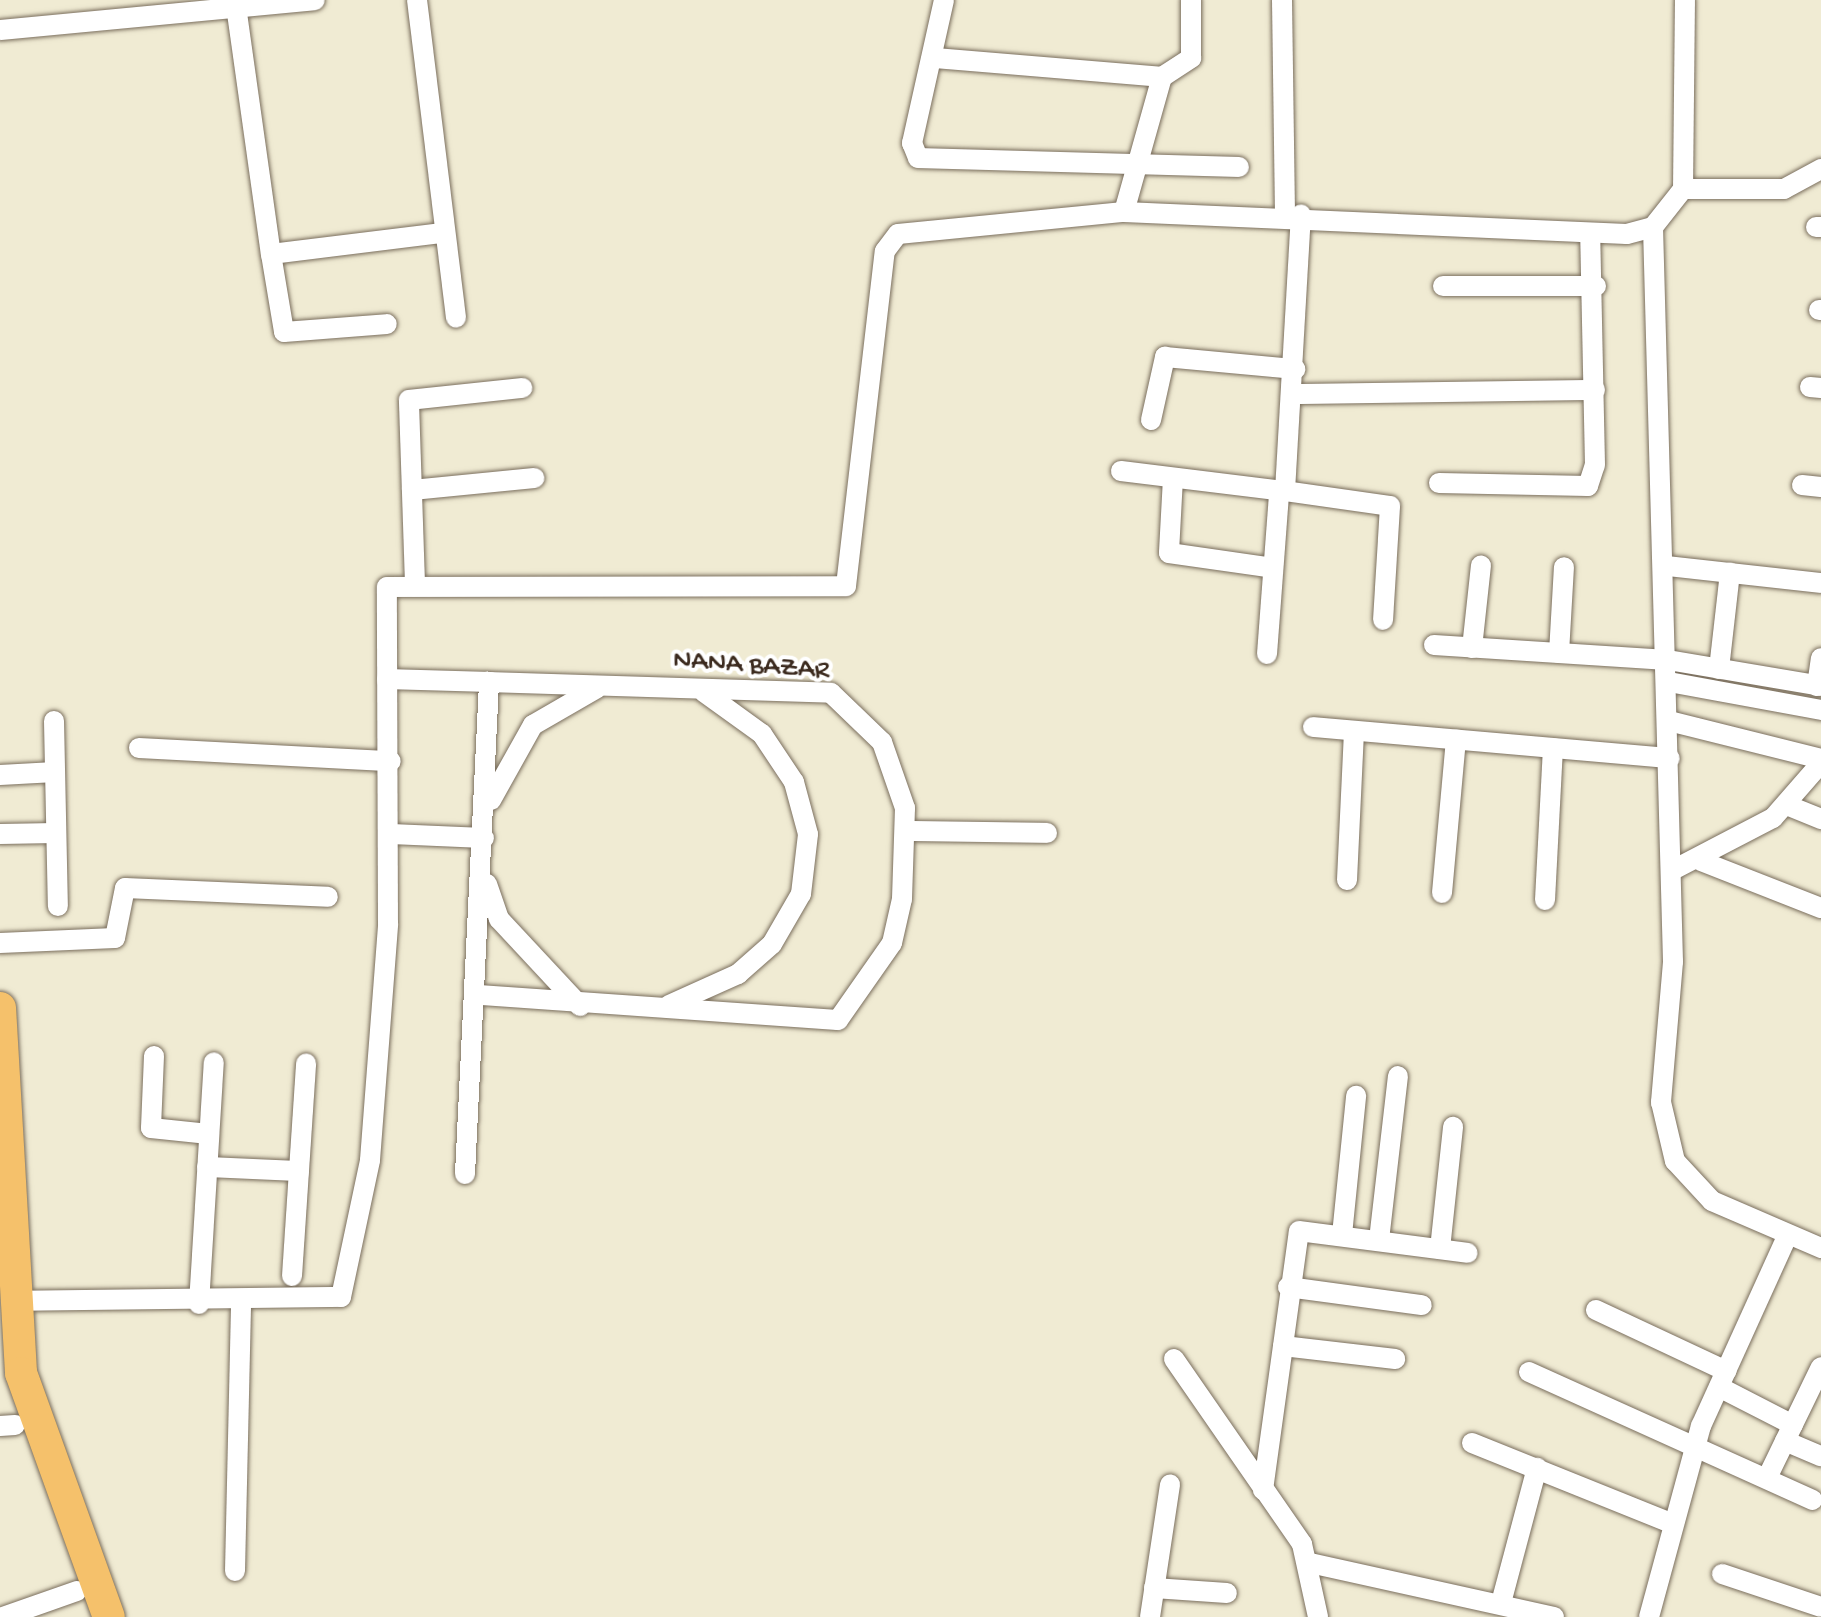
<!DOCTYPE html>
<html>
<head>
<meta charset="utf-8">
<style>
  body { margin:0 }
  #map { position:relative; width:1821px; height:1617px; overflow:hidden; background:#f0ebd3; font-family:"Gochi Hand",sans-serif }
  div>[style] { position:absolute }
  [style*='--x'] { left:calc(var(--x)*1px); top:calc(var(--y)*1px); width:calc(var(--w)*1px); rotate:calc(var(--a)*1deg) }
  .roads { filter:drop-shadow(0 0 2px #7a6e5d) drop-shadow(0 0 2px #7a6e5d) }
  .minor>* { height:20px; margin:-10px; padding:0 10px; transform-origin:10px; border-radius:10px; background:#fff }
  .primary>* { height:32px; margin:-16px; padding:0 16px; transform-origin:16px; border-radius:16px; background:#f5c16b }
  span { translate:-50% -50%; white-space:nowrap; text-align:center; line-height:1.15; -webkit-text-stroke:8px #fff; paint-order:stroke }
  .street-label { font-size:28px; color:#3b2a1e }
</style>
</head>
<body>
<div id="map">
  <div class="roads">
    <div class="minor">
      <i style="--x:417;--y:0;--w:320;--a:83"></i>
      <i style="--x:944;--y:0;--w:147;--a:102.6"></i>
      <i style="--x:912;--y:143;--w:16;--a:68"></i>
      <i style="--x:918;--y:158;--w:321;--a:1.6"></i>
      <i style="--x:1282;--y:0;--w:214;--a:89.2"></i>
      <i style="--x:237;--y:13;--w:243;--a:82"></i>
      <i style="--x:271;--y:254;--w:173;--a:-7"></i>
      <i style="--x:0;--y:30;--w:316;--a:-5.4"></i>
      <i style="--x:936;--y:58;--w:227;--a:4.8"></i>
      <i style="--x:1683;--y:189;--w:189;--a:-89.4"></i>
      <i style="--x:1124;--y:212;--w:140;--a:-74.3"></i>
      <i style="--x:1162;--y:77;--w:35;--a:-33"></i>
      <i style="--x:1191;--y:58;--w:58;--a:-90"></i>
      <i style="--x:1653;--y:227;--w:735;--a:88.44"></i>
      <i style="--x:1673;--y:962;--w:141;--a:94.9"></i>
      <i style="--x:1661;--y:1102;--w:61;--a:76.7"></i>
      <i style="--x:1675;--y:1161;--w:54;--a:47.2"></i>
      <i style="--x:1712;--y:1201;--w:119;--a:23.3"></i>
      <i style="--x:1816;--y:227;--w:5;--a:0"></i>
      <i style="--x:271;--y:254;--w:79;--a:80.5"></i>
      <i style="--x:284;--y:332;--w:103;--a:-4.4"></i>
      <i style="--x:1443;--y:286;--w:153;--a:0"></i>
      <i style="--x:1819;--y:310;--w:2;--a:0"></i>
      <i style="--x:1810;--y:387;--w:11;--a:5"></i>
      <i style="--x:1293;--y:394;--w:302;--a:-0.8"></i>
      <i style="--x:1151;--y:420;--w:65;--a:-77.5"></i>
      <i style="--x:1165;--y:357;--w:131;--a:5.3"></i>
      <i style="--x:1121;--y:471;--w:165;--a:7"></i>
      <i style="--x:1285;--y:491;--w:277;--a:-86.7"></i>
      <i style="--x:1173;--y:478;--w:75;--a:93.1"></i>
      <i style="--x:1169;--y:553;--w:105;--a:8.2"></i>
      <i style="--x:1439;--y:483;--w:149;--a:1.2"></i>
      <i style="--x:1588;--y:486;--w:22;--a:-72"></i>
      <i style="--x:1595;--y:465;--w:231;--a:-91.2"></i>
      <i style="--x:1802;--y:485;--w:19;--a:6"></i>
      <i style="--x:412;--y:490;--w:123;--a:-5.6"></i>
      <i style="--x:1285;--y:491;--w:106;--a:8.1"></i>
      <i style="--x:1390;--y:506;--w:114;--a:93.5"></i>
      <i style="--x:1667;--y:566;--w:155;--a:6.3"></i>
      <i style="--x:415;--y:584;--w:184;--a:-91.9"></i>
      <i style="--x:409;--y:400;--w:114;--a:-6.1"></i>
      <i style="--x:1434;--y:645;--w:234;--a:3.7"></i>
      <i style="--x:1668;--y:660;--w:155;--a:9.6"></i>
      <i style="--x:1472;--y:648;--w:83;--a:-83.8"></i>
      <i style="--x:1559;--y:653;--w:86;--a:-86.7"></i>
      <i style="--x:1267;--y:654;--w:161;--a:-85.7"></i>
      <i style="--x:1719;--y:669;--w:97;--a:-83.5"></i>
      <i style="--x:387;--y:679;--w:102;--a:1.7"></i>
      <i style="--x:1669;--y:682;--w:155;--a:10.4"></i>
      <i style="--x:1817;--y:686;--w:28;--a:-82"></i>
      <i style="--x:54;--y:721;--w:185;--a:88.8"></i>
      <i style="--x:1669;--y:721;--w:157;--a:14"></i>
      <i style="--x:1313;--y:727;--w:358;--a:5"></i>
      <i style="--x:139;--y:748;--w:252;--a:3"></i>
      <i style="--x:0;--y:775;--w:55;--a:-3.1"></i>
      <i style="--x:491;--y:800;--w:86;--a:-60.8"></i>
      <i style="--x:533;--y:725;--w:74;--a:-30"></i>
      <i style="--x:1789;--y:806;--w:35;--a:22"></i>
      <i style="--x:905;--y:831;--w:142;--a:0.8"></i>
      <i style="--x:0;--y:834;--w:56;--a:-1"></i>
      <i style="--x:391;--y:834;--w:93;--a:2.5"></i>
      <i style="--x:1701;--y:861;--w:129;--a:21.4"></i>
      <i style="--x:1671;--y:871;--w:115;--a:-27.5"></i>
      <i style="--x:1773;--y:818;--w:73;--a:-48.9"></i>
      <i style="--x:1347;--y:880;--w:149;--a:-87.3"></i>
      <i style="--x:487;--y:884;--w:37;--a:71"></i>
      <i style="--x:499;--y:919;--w:119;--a:47"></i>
      <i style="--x:1442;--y:893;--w:154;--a:-84.8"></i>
      <i style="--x:1545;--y:900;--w:152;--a:-87"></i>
      <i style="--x:0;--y:943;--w:115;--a:-2.5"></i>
      <i style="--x:115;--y:938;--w:51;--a:-78.7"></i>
      <i style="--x:125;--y:888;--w:203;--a:2.5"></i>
      <i style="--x:669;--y:1005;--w:76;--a:-24.2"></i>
      <i style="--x:738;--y:974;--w:45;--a:-41.4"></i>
      <i style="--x:772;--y:944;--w:58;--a:-59.9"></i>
      <i style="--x:801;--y:894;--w:60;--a:-83.3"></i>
      <i style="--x:808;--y:834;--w:54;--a:-105.1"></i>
      <i style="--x:794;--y:782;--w:58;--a:-123.7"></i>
      <i style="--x:762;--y:734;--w:72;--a:-144.1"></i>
      <i style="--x:154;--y:1056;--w:72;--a:92.4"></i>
      <i style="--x:151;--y:1128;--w:58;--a:5.9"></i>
      <i style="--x:207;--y:1167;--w:92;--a:2.5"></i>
      <i style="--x:465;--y:1174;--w:493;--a:-87.2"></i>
      <i style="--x:489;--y:682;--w:342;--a:1.8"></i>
      <i style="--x:831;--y:693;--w:71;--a:43.9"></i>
      <i style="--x:882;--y:742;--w:70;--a:70.8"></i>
      <i style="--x:905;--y:808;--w:91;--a:91.9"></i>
      <i style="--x:902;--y:899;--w:45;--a:102.8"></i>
      <i style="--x:892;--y:943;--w:94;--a:125"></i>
      <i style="--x:838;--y:1020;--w:361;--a:-176"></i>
      <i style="--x:1342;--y:1235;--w:140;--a:-84.2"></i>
      <i style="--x:1379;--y:1240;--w:165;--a:-83.4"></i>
      <i style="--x:1440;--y:1249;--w:123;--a:-83.9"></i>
      <i style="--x:292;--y:1276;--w:213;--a:-86.2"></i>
      <i style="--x:1288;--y:1287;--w:135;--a:7.7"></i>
      <i style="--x:12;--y:1301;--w:329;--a:-0.7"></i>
      <i style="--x:341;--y:1297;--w:140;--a:-78"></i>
      <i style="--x:370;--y:1160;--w:237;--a:-85.6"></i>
      <i style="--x:388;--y:924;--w:337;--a:-90.2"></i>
      <i style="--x:387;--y:587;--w:459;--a:-0.1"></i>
      <i style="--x:846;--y:586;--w:337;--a:-83.4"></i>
      <i style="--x:885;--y:251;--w:21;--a:-53"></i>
      <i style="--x:898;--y:234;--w:227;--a:-5.6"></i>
      <i style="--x:1124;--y:212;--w:503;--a:2.5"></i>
      <i style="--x:1627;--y:234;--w:27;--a:-15"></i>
      <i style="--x:1653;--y:227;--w:48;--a:-51.7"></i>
      <i style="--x:1683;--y:189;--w:101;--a:0"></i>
      <i style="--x:1784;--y:189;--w:42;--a:-28.4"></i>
      <i style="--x:199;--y:1304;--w:242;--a:-86.5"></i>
      <i style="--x:1596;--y:1310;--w:144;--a:25.1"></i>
      <i style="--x:1283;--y:1346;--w:113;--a:6.6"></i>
      <i style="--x:1174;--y:1359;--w:225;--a:55.3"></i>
      <i style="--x:1302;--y:1544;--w:75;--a:77.6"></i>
      <i style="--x:1529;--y:1372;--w:311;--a:24.3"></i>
      <i style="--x:1719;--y:1387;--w:83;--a:27.2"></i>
      <i style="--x:0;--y:1426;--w:15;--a:-4"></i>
      <i style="--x:1785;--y:1441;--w:39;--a:23"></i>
      <i style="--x:1472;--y:1443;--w:217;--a:21.9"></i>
      <i style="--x:1767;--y:1478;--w:123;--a:-64.1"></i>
      <i style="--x:1263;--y:1490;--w:261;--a:-82.1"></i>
      <i style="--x:1299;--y:1231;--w:170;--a:7.4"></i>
      <i style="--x:1310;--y:1563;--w:250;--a:12.5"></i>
      <i style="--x:235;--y:1571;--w:269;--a:-88.7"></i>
      <i style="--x:1722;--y:1574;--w:104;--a:18.4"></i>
      <i style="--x:1154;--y:1588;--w:73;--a:3.9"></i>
      <i style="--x:1501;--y:1603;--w:140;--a:-75.1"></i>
      <i style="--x:3;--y:1617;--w:78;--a:-19.4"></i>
      <i style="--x:1150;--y:1617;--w:134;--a:-81.4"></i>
      <i style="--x:1649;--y:1617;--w:198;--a:-74.8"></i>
      <i style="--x:1701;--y:1426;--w:209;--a:-65.6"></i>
    </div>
    <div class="primary">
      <i style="--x:0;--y:1008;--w:366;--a:86.7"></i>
      <i style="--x:21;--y:1373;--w:259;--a:70.2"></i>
    </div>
  </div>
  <div class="street-label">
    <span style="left:751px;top:667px;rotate:4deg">NANA BAZAR</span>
  </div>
</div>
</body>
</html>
